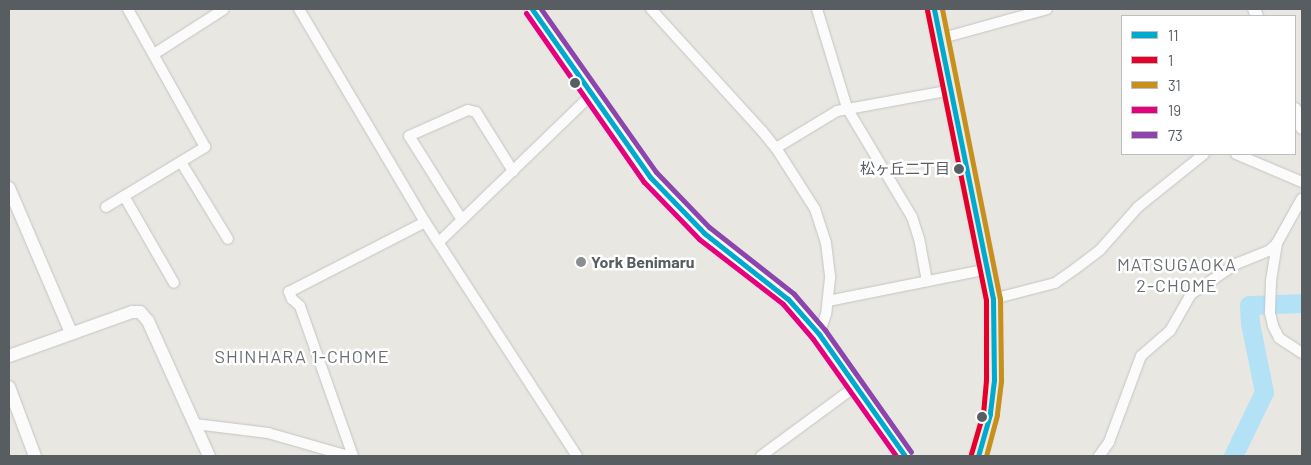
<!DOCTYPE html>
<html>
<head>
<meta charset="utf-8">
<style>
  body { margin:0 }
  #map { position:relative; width:1311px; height:465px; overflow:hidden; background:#e9e7e2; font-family:Barlow,"Noto Sans JP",sans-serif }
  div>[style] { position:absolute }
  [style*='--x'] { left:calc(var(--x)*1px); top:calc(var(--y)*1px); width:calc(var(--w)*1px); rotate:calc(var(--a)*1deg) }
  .river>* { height:19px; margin:-9.5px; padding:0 9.5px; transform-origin:9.5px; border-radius:9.5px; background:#b3e2f6 }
  .roads { filter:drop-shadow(0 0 1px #c4c4c3) drop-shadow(0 0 1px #c4c4c3) }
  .minor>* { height:10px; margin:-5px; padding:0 5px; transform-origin:5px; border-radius:5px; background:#fcfbfb }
  .tertiary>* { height:12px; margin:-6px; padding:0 6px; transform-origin:6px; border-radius:6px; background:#fcfbfb }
  .secondary>* { height:14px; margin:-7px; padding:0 7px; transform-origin:7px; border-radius:7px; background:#fcfbfb }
  .trunk>* { height:16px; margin:-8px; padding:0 8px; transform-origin:8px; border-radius:8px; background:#f0ebe2 }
  .bus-1>* { height:5px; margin:-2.5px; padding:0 2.5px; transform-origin:2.5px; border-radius:2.5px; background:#00a9ce }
  .bus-2>* { height:5px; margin:-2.5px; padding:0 2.5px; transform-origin:2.5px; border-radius:2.5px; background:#e4002b }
  .bus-3>* { height:5px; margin:-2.5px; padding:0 2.5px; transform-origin:2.5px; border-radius:2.5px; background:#c7901d }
  .bus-4>* { height:5px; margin:-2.5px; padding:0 2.5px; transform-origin:2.5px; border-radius:2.5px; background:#e5007d }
  .bus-5>* { height:5px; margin:-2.5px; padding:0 2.5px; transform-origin:2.5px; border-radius:2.5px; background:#8e44ad }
  .dots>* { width:14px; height:14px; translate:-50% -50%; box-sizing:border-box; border:2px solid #fff; border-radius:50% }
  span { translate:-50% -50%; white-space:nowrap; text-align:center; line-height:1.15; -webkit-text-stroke:5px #fff; paint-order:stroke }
  .bus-label { font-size:15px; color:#585d61 }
  .right { translate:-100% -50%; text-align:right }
  .poi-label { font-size:16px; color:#585d61; font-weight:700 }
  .left { translate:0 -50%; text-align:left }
  .neighbourhood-label { font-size:18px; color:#696f73; letter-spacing:1px }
  .frame { position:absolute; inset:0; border:10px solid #585d61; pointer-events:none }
  .legend { position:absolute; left:1121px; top:15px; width:175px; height:140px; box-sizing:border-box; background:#fff; border:1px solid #bcbec0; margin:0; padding:6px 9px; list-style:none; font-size:15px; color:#585d61 }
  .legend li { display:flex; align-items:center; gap:10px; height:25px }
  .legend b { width:25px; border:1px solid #bcbec0 }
</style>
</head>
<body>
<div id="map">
  <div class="river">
    <i style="--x:1233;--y:456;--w:71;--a:-64.2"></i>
    <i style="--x:1264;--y:392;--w:70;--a:-101.5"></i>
    <i style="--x:1250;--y:323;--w:18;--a:-93"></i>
    <i style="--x:1249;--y:305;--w:53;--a:-2.2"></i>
  </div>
  <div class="roads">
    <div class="minor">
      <i style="--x:299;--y:9;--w:247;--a:59.4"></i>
      <i style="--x:425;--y:222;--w:279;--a:57"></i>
      <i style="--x:651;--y:9;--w:165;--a:47.7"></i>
      <i style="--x:762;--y:131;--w:22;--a:51"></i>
      <i style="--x:776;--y:148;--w:72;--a:57.4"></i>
      <i style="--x:815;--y:209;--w:36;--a:72"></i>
      <i style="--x:826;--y:243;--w:35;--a:83"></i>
      <i style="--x:830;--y:278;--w:36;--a:96"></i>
      <i style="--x:826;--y:314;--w:21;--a:109"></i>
      <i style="--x:817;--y:9;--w:103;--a:73.1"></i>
      <i style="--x:847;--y:108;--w:127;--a:59.2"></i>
      <i style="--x:912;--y:217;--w:22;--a:72"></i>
      <i style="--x:919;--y:238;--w:44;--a:79.5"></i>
      <i style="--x:939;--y:39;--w:112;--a:-15.5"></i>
      <i style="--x:154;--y:54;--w:83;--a:-32.7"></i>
      <i style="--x:776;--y:148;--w:71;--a:-31.2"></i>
      <i style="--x:837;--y:111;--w:116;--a:-10.4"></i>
      <i style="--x:1236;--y:154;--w:72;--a:23"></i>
      <i style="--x:181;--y:162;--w:90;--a:58.6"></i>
      <i style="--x:124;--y:196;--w:100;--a:60.1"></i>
      <i style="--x:106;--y:207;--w:116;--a:-31.2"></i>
      <i style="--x:205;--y:147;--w:158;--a:-119.2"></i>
      <i style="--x:462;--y:220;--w:99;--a:-122.2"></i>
      <i style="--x:409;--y:136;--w:64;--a:-23.8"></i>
      <i style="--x:468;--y:110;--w:8;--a:14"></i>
      <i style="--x:476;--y:112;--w:70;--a:57.9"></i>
      <i style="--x:439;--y:242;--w:211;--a:-44"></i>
      <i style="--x:1277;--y:243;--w:39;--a:99"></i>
      <i style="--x:1271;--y:282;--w:31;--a:92"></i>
      <i style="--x:1270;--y:313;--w:13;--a:77"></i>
      <i style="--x:1273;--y:326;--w:13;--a:63"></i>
      <i style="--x:1279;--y:338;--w:27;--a:33"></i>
      <i style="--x:993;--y:299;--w:64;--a:-14.5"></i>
      <i style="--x:1055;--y:283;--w:24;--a:-35"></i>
      <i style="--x:1075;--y:269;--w:31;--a:-37"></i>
      <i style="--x:1100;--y:250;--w:57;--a:-48.5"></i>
      <i style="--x:1138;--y:207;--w:85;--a:-38.8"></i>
      <i style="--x:828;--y:301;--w:163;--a:-11.3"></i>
      <i style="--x:195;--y:424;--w:74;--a:7"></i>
      <i style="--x:268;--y:433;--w:83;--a:16"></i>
      <i style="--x:353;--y:456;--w:159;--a:-109.5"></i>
      <i style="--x:300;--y:306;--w:11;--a:-139"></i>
      <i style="--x:292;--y:299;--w:8;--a:-113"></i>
      <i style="--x:289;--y:292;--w:153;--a:-27.2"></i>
      <i style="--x:761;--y:456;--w:118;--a:-36.4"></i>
      <i style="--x:1099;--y:456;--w:17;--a:-54"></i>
      <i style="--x:1109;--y:442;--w:92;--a:-69.6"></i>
      <i style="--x:1141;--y:356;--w:38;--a:-41"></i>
      <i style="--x:1170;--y:331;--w:43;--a:-60.4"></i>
      <i style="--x:1191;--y:294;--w:54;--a:-33.7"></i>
      <i style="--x:1236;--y:264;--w:37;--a:-22"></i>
      <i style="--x:1270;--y:250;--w:10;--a:-45"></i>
      <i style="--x:1277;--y:243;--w:51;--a:-60.9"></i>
    </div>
    <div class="tertiary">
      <i style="--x:1254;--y:9;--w:8;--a:67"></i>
      <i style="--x:1295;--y:109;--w:20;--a:70"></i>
      <i style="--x:9;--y:188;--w:158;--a:66.8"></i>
      <i style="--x:9;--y:356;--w:131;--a:-19.7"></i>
      <i style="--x:132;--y:312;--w:8;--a:0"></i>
      <i style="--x:140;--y:312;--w:12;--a:48"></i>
      <i style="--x:148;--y:321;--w:148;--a:65.7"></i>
      <i style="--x:9;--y:387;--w:74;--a:69.4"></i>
    </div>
    <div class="secondary">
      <i style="--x:532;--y:9;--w:205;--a:54.9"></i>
      <i style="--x:650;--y:177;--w:78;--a:46"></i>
      <i style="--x:704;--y:233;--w:107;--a:38.2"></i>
      <i style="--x:788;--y:299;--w:47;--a:48.5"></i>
      <i style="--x:819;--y:334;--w:149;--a:54.8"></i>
    </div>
    <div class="trunk">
      <i style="--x:934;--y:9;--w:296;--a:78.5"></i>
      <i style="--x:993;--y:299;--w:81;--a:89.3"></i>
      <i style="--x:994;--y:380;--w:34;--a:97"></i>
      <i style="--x:990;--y:414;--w:44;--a:105.9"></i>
    </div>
  </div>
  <div class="bus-1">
    <i style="--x:532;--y:9;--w:205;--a:54.9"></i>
    <i style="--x:650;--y:177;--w:78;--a:46"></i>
    <i style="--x:704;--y:233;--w:107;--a:38.2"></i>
    <i style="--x:788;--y:299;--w:47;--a:48.5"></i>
    <i style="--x:819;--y:334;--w:149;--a:54.8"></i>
    <i style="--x:934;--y:9;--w:296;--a:78.5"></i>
    <i style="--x:993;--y:299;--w:81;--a:89.3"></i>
    <i style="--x:994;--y:380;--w:34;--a:97"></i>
    <i style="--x:990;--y:414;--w:44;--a:105.9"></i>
  </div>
  <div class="bus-2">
    <i style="--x:927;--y:10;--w:296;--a:78.5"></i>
    <i style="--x:986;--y:300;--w:80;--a:90"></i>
    <i style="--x:986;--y:380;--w:33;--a:95"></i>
    <i style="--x:983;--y:413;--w:43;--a:106.3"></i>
  </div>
  <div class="bus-3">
    <i style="--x:942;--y:9;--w:295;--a:78.7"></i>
    <i style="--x:1000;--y:298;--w:83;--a:89.3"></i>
    <i style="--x:1001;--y:381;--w:34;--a:97"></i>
    <i style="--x:997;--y:415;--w:42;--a:105"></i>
  </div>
  <div class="bus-4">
    <i style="--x:526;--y:13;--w:206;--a:55.1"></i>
    <i style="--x:644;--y:182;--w:79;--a:46"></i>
    <i style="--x:699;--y:239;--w:106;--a:37.7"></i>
    <i style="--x:783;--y:304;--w:46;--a:49.4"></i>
    <i style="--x:813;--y:339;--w:143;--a:54.6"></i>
  </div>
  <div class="bus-5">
    <i style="--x:541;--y:9;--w:199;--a:54.8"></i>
    <i style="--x:656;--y:172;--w:76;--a:46.1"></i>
    <i style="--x:709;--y:227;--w:108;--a:38.2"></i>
    <i style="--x:794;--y:294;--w:48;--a:49.3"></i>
    <i style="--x:825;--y:330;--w:149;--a:54.8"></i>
  </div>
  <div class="dots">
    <i style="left:575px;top:83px;background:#585d61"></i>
    <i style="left:959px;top:169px;background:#585d61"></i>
    <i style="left:581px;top:262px;background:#8b8d8e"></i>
    <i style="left:982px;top:417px;background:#585d61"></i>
  </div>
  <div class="bus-label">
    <span class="right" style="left:950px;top:169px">松ヶ丘二丁目</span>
  </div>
  <div class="poi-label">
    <span class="left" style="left:591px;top:262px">York Benimaru</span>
  </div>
  <div class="neighbourhood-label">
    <span style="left:1177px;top:275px">MATSUGAOKA<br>2-CHOME</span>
    <span style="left:302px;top:356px">SHINHARA 1-CHOME</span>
  </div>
  <div class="frame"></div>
  <ul class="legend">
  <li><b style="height:6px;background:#00a9ce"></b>11</li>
  <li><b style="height:6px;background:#e4002b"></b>1</li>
  <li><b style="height:6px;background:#c7901d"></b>31</li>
  <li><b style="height:6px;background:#e5007d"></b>19</li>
  <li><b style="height:6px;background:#8e44ad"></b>73</li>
  </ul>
</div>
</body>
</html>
